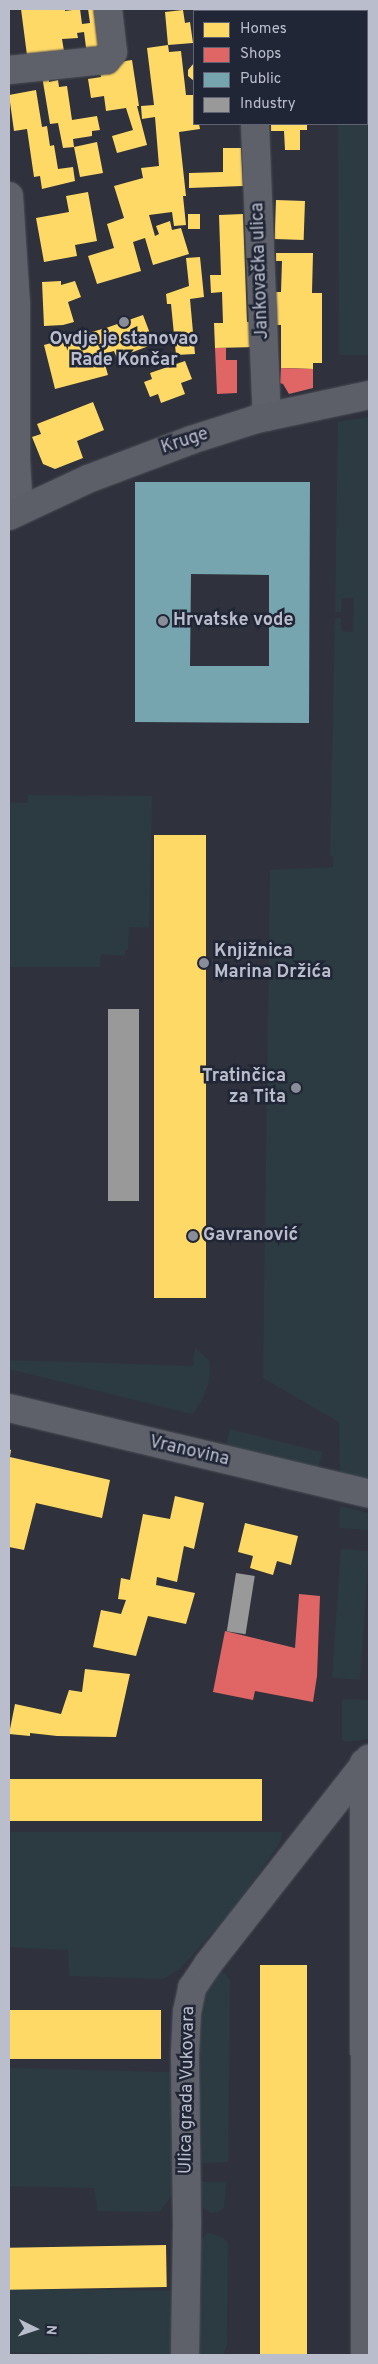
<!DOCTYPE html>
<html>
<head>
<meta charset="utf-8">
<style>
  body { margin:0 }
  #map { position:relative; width:378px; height:2364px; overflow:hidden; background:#2f323c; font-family:Overpass,sans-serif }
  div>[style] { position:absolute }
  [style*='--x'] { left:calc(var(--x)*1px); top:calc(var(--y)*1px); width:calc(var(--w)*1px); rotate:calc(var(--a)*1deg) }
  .green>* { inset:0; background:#2c3a42; transform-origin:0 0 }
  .homes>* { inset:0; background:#ffd966; transform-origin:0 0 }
  .shops>* { inset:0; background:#e06666 }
  .public>* { inset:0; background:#76a5af }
  .industry>* { inset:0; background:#999; transform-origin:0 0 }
  .roads { filter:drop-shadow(0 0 1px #4b4d55) drop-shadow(0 0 1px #4b4d55) }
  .street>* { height:28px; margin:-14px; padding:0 14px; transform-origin:14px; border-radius:14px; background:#5f616a }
  .secondary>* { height:28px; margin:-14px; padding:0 14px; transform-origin:14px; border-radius:14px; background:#5d5f68 }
  .dots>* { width:14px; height:14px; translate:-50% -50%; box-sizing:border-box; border:2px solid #212637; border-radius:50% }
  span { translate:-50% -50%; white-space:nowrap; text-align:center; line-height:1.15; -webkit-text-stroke:5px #212637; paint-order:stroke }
  .street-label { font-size:18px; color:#babdcb }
  .poi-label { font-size:18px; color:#babdcb; font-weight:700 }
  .left { translate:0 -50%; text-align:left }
  .right { translate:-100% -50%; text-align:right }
  .frame { position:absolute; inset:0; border:10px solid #babdcb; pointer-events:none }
  .legend { position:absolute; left:193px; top:10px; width:175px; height:115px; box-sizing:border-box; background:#212637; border:1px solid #5e6272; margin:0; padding:6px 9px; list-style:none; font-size:15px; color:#babdcb }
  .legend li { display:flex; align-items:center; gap:10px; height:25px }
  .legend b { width:25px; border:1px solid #5e6272 }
  .north { position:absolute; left:10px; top:2304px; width:50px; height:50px; -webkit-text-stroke:4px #212637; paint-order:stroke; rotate:94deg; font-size:14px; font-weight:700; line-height:20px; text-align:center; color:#babdcb }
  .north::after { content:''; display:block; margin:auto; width:18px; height:22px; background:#babdcb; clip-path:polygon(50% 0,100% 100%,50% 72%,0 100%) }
</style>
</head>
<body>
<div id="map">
  <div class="green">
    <i style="clip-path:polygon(338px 9px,369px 9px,369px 355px,339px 355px,338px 124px,367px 124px,367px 11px,338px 11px)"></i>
    <i style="clip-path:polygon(369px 417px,369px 1482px,340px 1476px,339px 1422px,263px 1378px,270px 870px,333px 867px,333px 856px,330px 856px,335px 618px,341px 618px,341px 631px,353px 632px,354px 598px,342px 598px,341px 612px,335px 612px,338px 422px)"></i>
    <i style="clip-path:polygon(28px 795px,152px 796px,149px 928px,129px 927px,128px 950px,125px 950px,125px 956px,101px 954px,100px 967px,9px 967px,9px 803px,28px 803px)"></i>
    <i style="clip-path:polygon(195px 1348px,209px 1360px,210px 1372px,208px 1385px,200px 1404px,192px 1414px,9px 1369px,9px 1360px,193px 1366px)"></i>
    <i style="left:230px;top:1429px;width:95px;height:19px;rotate:14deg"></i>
    <i style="clip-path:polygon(340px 1506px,369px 1513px,369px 1530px,340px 1528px)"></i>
    <i style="left:341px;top:1549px;width:28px;height:129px;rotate:4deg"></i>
    <i style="clip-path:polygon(342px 1699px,369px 1700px,369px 1739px,346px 1742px,342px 1740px)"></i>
    <i style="clip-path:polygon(9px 1832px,283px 1832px,279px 1844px,262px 1869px,230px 1913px,180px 1969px,163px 1979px,69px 1976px,68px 1950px,9px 1947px)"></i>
    <i style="clip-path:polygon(220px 1971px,225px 1973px,230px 1981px,228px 2162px,197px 2163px,199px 1998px)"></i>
    <i style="clip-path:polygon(9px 2068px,170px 2072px,172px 2196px,159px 2212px,98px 2211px,94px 2188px,9px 2186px)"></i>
    <i style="clip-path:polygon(197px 2182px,226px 2182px,224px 2208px,218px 2212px,210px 2213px,203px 2208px,197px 2199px)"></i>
    <i style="clip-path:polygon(207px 2232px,224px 2238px,228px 2244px,227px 2345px,223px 2355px,197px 2355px,197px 2246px)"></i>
    <i style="left:172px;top:2291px;width:64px;height:163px;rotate:91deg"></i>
  </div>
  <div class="homes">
    <i style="clip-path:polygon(21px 9px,65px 9px,65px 11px,80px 9px,82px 24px,90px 23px,88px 9px,102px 9px,108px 52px,87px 55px,84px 32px,77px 33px,78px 38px,62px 39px,64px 51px,28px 63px)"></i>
    <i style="left:268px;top:9px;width:41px;height:2px"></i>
    <i style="clip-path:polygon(183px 10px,185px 23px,190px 22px,193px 43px,168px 45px,165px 12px)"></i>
    <i style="clip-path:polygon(168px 45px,169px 52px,181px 51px,186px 95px,194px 95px,194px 124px,199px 124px,200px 129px,179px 132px,186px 196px,183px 196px,186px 225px,174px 226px,172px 212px,149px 215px,155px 236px,159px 234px,156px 226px,170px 221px,172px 230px,181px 228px,189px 254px,153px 265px,145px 238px,133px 242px,141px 271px,97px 284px,88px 256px,114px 248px,107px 224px,124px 218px,114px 186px,143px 178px,141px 168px,159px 166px,155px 117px,142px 119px,141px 106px,154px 105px,147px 48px)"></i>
    <i style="clip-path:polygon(132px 60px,139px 106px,137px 106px,147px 145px,117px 153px,112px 136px,133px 130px,126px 108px,106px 111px,104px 96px,91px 98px,88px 79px,101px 77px,99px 65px)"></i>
    <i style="clip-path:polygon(194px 63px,194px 81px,188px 76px,188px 70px)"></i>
    <i style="clip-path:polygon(49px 75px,49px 82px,58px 80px,59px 87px,67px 86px,72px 120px,97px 116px,100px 130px,92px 131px,92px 136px,73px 139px,74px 147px,97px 142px,103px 173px,80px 177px,74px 147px,63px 148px,58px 123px,50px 124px,42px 76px)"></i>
    <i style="clip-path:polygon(36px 90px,42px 127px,47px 126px,50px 146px,54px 145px,58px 169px,73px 167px,75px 181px,42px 189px,40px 176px,34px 177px,27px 129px,14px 131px,9px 95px)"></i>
    <i style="clip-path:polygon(271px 124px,307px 124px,307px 130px,300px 130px,300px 150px,285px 150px,284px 131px,271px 131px)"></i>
    <i style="clip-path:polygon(223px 148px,241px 148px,243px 186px,189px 188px,189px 173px,223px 172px)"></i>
    <i style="clip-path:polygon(88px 192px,97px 241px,75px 245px,77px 256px,44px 262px,36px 218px,69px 212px,66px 196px)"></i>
    <i style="left:276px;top:200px;width:29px;height:39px;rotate:2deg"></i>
    <i style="left:188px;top:214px;width:12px;height:15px"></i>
    <i style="clip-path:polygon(243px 214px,247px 322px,256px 321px,257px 347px,215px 348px,214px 323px,223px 323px,222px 292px,211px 293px,210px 275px,221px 275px,219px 215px)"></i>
    <i style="clip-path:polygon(276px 253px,313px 253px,312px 293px,322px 293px,322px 363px,313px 363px,313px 369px,281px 368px,281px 325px,274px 325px,274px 292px,281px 292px,282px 261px,276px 261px)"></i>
    <i style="clip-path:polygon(200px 257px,204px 297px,190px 299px,195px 354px,176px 355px,171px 304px,167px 304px,166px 294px,189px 286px,186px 258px)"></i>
    <i style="clip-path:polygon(61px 281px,61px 285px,75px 281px,81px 297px,68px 302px,74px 322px,63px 325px,44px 326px,42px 282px)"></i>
    <i style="clip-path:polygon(143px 315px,154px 344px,117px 358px,114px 351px,102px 354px,108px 375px,55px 389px,44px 345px,106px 328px)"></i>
    <i style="clip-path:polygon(185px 361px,192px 379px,181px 383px,185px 394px,161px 403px,158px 394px,150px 397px,144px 382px,152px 379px,150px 373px)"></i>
    <i style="clip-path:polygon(93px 402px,104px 430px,77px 441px,83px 458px,55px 469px,43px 464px,32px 437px,41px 434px,37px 424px)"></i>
    <i style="left:154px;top:835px;width:52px;height:463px"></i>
    <i style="clip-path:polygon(9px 1449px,11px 1450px,10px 1457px,110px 1480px,102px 1518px,36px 1503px,24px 1550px,9px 1547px)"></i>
    <i style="clip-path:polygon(175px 1496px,204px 1503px,194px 1549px,184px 1546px,177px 1582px,157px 1577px,156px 1585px,195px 1593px,186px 1624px,148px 1616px,136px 1656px,93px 1647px,101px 1610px,121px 1614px,126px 1600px,118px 1599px,121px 1578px,130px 1580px,143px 1514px,170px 1519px)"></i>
    <i style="clip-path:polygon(245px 1523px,298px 1536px,291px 1565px,277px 1561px,273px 1575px,250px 1568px,253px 1556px,238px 1552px)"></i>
    <i style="clip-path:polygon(85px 1669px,130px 1674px,116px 1737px,57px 1736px,30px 1733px,30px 1736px,9px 1734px,15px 1704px,61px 1714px,69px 1690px,82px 1692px)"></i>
    <i style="left:262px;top:1779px;width:42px;height:253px;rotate:90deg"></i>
    <i style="left:260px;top:1965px;width:47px;height:390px"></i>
    <i style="left:9px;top:2010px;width:152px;height:49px"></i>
    <i style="left:166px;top:2245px;width:42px;height:157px;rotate:89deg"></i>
  </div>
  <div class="shops">
    <i style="clip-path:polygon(215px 348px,226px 348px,226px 360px,237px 360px,237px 393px,217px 394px)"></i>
    <i style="clip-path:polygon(281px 368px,313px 369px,313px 388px,289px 394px,283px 384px,280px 383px)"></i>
    <i style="clip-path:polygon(299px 1594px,320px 1596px,317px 1676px,313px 1702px,255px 1691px,253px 1700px,213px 1692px,225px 1631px,295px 1648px)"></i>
  </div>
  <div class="public">
    <i style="clip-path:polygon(evenodd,135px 482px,310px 482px,309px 723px,135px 722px,135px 482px,191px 574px,269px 575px,269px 666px,190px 666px,191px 574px)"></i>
  </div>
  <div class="industry">
    <i style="left:108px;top:1009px;width:31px;height:192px"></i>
    <i style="left:236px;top:1573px;width:19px;height:59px;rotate:9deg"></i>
  </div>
  <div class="roads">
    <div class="street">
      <i style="--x:251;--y:9;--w:2;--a:90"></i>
      <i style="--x:9;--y:70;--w:98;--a:-5.9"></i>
      <i style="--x:106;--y:60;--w:11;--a:-49"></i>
      <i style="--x:113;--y:52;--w:43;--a:-96.6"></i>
      <i style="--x:255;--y:124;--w:293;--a:87.7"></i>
      <i style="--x:9;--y:196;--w:109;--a:86.3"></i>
      <i style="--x:16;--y:305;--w:154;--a:90"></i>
      <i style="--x:16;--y:459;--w:51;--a:86.6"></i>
      <i style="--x:9;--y:1408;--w:370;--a:13.4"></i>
      <i style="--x:364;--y:1763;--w:592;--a:89.9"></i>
      <i style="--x:185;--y:2355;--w:133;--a:-89.1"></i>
      <i style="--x:187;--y:2222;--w:168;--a:-90.7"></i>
      <i style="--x:185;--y:2054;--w:42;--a:-87.3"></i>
      <i style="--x:187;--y:2012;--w:25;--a:-78"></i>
      <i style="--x:192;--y:1988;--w:29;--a:-56"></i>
      <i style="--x:208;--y:1964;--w:261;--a:-51.9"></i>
    </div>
    <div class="secondary">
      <i style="--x:9;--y:516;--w:87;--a:-25.1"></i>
      <i style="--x:88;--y:479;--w:110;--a:-20.7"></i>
      <i style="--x:191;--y:440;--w:69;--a:-17.7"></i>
      <i style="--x:257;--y:419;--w:115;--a:-12.1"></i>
    </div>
  </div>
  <div class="dots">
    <i style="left:124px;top:322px;background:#898c99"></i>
    <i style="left:163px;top:621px;background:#898c99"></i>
    <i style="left:204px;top:963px;background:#898c99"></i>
    <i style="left:296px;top:1088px;background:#898c99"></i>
    <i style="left:193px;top:1236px;background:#898c99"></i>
  </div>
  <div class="street-label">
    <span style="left:261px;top:271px;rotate:-92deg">Jankovačka ulica</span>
    <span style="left:185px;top:442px;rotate:-18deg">Kruge</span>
    <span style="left:189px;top:1452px;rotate:13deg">Vranovina</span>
    <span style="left:188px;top:2090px;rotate:-89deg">Ulica grada Vukovara</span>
  </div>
  <div class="poi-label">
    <span style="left:124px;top:351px">Ovdje je stanovao<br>Rade Končar</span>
    <span class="left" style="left:173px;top:621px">Hrvatske vode</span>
    <span class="left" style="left:214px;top:963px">Knjižnica<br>Marina Držića</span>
    <span class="right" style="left:286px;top:1088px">Tratinčica<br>za Tita</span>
    <span class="left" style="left:203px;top:1236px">Gavranović</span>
  </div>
  <div class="frame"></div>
  <ul class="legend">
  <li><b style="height:14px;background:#ffd966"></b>Homes</li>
  <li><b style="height:14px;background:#e06666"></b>Shops</li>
  <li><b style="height:14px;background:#76a5af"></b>Public</li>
  <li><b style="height:14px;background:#999"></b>Industry</li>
  </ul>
  <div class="north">N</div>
</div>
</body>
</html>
